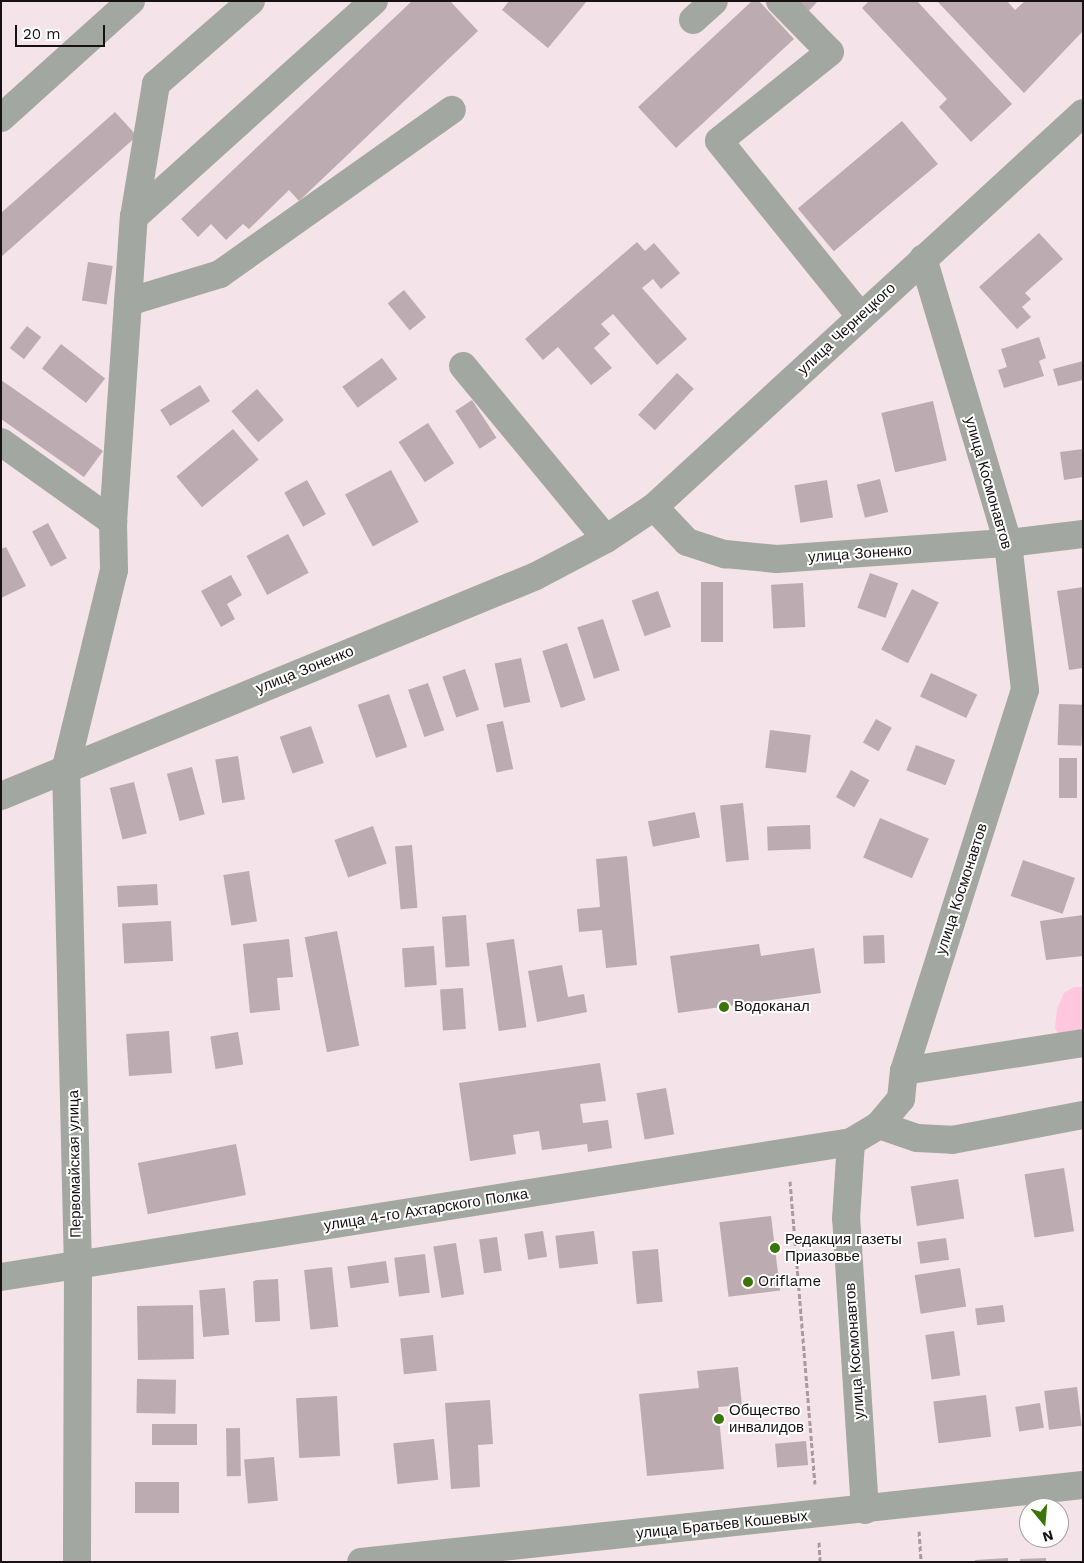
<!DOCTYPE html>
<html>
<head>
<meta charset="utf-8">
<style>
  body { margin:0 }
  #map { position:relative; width:1084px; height:1563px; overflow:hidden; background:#f4e3e9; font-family:"Work Sans",sans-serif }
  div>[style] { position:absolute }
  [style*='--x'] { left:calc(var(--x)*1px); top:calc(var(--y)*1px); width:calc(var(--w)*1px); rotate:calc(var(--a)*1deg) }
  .green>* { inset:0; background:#fec7de }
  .building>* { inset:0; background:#bcacb2; transform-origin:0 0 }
  .path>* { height:3px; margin-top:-1.5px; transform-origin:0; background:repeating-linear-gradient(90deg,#a89a9f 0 5px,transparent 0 7.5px) }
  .minor>* { height:28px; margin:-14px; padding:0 14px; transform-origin:14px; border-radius:14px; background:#a3a7a1 }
  .dots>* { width:14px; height:14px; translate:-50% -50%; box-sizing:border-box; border:2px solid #fff; border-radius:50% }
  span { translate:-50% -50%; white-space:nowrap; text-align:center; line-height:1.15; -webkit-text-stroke:4px #fff; paint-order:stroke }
  .street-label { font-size:15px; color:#171113 }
  .poi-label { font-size:15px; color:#171113 }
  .left { translate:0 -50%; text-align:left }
  .frame { position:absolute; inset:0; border:2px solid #171113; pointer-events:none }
  .north { position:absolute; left:1019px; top:1498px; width:50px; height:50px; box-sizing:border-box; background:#fff; border:1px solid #a2a0a1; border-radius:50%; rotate:163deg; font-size:14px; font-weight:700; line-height:20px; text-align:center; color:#171113 }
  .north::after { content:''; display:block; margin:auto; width:18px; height:22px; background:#3b7507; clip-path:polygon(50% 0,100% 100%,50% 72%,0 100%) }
  .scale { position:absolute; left:15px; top:25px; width:90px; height:22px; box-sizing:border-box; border:2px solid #171113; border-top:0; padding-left:6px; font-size:15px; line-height:18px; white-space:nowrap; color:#171113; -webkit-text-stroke:4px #fff; paint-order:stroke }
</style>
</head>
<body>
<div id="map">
  <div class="green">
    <i style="clip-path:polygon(1074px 987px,1083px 987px,1083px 1037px,1060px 1037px,1055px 1028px,1057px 1009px,1064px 993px)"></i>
  </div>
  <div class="building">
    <i style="clip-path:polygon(412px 1px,450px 1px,478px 31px,299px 201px,289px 190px,249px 229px,243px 224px,226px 240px,211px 224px,198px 237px,181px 219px)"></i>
    <i style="clip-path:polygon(509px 1px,587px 1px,548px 48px,502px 10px)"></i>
    <i style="clip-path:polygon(752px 1px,759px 1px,794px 39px,676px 148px,638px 107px)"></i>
    <i style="clip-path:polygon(792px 1px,818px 1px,805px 15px)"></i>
    <i style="clip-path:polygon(869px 1px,917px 1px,1012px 104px,971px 142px,939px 107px,947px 99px,862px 8px)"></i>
    <i style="clip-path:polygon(937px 1px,1007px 1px,1015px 10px,1025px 1px,1083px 1px,1083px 31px,1024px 93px)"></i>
    <i style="clip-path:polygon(115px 112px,137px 136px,1px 257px,1px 213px)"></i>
    <i style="left:902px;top:121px;width:56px;height:136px;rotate:50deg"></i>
    <i style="clip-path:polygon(1039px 233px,1063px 259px,1025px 293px,1031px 299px,1022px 307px,1031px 317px,1017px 329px,979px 287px)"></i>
    <i style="clip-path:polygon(637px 242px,645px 251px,654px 243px,680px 273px,661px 289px,653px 279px,642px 288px,687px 339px,657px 365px,613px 314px,601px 324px,610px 334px,594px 348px,612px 368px,591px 385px,558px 347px,543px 360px,525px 339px)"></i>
    <i style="left:88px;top:262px;width:25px;height:39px;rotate:9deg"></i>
    <i style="left:404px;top:290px;width:35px;height:21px;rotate:51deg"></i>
    <i style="left:27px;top:326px;width:18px;height:28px;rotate:38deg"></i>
    <i style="clip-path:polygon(1039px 337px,1046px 358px,1039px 361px,1044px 376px,1004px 388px,998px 370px,1007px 367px,1001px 349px)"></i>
    <i style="left:61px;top:344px;width:56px;height:31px;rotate:38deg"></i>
    <i style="left:382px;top:358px;width:26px;height:49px;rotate:54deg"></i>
    <i style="clip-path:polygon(1083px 361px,1083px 380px,1058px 386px,1053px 369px)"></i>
    <i style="left:677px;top:373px;width:23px;height:57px;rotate:43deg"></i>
    <i style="clip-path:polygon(1px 380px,103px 451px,84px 477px,1px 419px)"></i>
    <i style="left:200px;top:385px;width:19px;height:47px;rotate:58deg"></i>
    <i style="left:257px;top:389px;width:41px;height:34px;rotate:49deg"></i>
    <i style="left:472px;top:400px;width:45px;height:20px;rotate:57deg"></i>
    <i style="left:933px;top:401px;width:61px;height:53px;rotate:77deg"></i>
    <i style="left:428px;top:423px;width:48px;height:35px;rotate:57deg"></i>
    <i style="left:233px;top:429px;width:40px;height:74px;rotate:50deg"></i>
    <i style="clip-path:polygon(1083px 449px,1083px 477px,1064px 480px,1060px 452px)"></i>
    <i style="left:391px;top:470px;width:59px;height:52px;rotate:62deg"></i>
    <i style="left:880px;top:479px;width:34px;height:24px;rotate:76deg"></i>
    <i style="left:307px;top:480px;width:39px;height:26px;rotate:61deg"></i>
    <i style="left:827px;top:480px;width:38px;height:33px;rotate:81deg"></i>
    <i style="left:48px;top:523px;width:40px;height:18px;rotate:62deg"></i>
    <i style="left:288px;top:534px;width:44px;height:47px;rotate:62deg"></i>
    <i style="clip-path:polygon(6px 547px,26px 586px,1px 598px,1px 549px)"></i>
    <i style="left:870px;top:573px;width:30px;height:37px;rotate:20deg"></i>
    <i style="clip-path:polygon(231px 575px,242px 595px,227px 604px,235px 619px,221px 627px,201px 591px)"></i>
    <i style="left:701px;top:582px;width:22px;height:60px"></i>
    <i style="left:803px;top:583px;width:44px;height:32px;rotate:87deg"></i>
    <i style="clip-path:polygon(1083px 587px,1083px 668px,1069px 670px,1057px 591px)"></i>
    <i style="left:912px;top:589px;width:30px;height:68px;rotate:27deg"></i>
    <i style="left:658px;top:591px;width:38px;height:28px;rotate:70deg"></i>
    <i style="left:603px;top:619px;width:54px;height:27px;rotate:72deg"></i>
    <i style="left:567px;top:643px;width:60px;height:26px;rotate:72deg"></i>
    <i style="left:521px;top:658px;width:45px;height:27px;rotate:78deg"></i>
    <i style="left:465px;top:669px;width:43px;height:24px;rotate:71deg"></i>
    <i style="left:931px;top:673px;width:51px;height:26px;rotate:25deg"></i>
    <i style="left:428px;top:683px;width:50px;height:21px;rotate:71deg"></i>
    <i style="left:389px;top:694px;width:56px;height:33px;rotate:71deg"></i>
    <i style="left:1059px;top:704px;width:24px;height:41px;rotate:2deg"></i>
    <i style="left:876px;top:719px;width:18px;height:27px;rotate:29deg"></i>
    <i style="left:503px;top:721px;width:49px;height:17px;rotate:78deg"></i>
    <i style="left:311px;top:726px;width:39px;height:33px;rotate:71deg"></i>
    <i style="left:770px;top:730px;width:41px;height:38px;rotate:7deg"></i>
    <i style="left:916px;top:745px;width:42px;height:27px;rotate:21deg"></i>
    <i style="left:238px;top:756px;width:44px;height:23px;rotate:81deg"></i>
    <i style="left:1077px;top:758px;width:40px;height:18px;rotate:90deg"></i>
    <i style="left:192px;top:767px;width:49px;height:26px;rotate:75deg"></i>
    <i style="left:851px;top:770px;width:21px;height:31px;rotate:29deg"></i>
    <i style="left:134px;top:782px;width:53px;height:25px;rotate:76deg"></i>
    <i style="left:743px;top:803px;width:57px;height:23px;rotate:84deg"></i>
    <i style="left:695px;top:812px;width:26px;height:48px;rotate:79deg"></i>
    <i style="left:880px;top:818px;width:53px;height:43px;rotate:23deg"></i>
    <i style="left:810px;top:825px;width:24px;height:43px;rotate:88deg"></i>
    <i style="left:373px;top:826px;width:40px;height:41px;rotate:70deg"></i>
    <i style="left:412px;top:845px;width:63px;height:17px;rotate:85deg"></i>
    <i style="clip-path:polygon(627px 856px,637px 965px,606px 968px,602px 930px,579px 932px,577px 909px,600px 907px,596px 859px)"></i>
    <i style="left:1023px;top:860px;width:55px;height:38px;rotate:19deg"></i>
    <i style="left:249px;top:871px;width:51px;height:26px;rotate:81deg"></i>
    <i style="left:157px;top:884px;width:21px;height:40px;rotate:87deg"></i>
    <i style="left:466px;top:915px;width:51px;height:24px;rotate:86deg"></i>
    <i style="clip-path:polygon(1083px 915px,1083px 956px,1046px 960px,1040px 921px)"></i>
    <i style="left:171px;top:921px;width:40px;height:49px;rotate:87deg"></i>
    <i style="left:337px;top:931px;width:117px;height:33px;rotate:79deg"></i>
    <i style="left:884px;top:935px;width:28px;height:21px;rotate:88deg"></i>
    <i style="clip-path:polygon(289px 939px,293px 977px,277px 978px,280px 1010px,250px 1013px,243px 944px)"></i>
    <i style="left:514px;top:939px;width:89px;height:28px;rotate:82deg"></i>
    <i style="clip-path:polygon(759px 944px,761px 956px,814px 948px,821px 993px,678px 1013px,670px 956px)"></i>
    <i style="left:434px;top:946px;width:39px;height:32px;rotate:86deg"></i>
    <i style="clip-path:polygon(562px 965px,568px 997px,584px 994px,587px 1012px,537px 1022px,528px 971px)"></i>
    <i style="left:463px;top:988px;width:41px;height:23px;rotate:86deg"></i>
    <i style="left:169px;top:1031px;width:42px;height:43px;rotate:86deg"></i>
    <i style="left:238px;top:1032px;width:33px;height:28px;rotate:81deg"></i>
    <i style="clip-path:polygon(600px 1063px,606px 1101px,580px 1104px,583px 1123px,608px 1120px,612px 1148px,588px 1152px,587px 1144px,542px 1150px,539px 1131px,513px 1135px,516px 1154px,470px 1161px,459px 1083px)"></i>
    <i style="left:666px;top:1088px;width:47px;height:30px;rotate:80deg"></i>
    <i style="left:236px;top:1144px;width:52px;height:100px;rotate:79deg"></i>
    <i style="left:1064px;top:1168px;width:64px;height:40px;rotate:81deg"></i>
    <i style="left:958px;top:1179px;width:40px;height:48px;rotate:81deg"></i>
    <i style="left:771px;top:1216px;width:75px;height:52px;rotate:83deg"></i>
    <i style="left:543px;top:1231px;width:26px;height:19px;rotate:81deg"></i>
    <i style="left:594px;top:1231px;width:33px;height:39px;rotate:83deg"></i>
    <i style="left:497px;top:1237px;width:34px;height:18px;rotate:82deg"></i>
    <i style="left:946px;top:1238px;width:22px;height:29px;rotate:82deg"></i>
    <i style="left:456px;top:1243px;width:52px;height:23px;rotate:81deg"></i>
    <i style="left:658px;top:1249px;width:53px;height:26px;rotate:85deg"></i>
    <i style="left:425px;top:1254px;width:39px;height:31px;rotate:83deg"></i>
    <i style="left:386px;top:1261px;width:22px;height:39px;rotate:82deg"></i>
    <i style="left:332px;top:1267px;width:60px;height:28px;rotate:84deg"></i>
    <i style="left:960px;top:1268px;width:39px;height:46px;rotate:81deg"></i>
    <i style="left:278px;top:1279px;width:42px;height:25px;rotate:87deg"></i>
    <i style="left:225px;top:1288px;width:47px;height:26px;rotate:85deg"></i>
    <i style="left:193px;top:1305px;width:54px;height:56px;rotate:89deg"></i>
    <i style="left:1003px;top:1305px;width:17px;height:28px;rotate:83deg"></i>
    <i style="left:954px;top:1331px;width:45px;height:29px;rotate:82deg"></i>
    <i style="left:433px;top:1335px;width:36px;height:33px;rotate:84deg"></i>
    <i style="clip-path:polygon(738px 1367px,742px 1405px,718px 1407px,724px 1469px,647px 1476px,639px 1394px,699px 1388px,697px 1371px)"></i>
    <i style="left:137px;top:1379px;width:39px;height:34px;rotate:1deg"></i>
    <i style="left:1077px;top:1387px;width:39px;height:33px;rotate:83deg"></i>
    <i style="left:986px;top:1395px;width:42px;height:53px;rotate:83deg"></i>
    <i style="left:337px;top:1396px;width:60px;height:41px;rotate:87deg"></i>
    <i style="clip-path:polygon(490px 1400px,493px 1444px,478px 1445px,480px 1487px,451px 1489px,445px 1403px)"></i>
    <i style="left:1040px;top:1403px;width:25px;height:25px;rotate:81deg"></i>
    <i style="left:197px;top:1424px;width:21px;height:45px;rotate:90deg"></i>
    <i style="left:240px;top:1428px;width:48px;height:14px;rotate:89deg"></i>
    <i style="left:434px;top:1439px;width:41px;height:41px;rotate:84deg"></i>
    <i style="left:806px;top:1441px;width:24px;height:31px;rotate:85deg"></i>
    <i style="left:274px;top:1457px;width:44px;height:30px;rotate:85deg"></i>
    <i style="left:179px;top:1482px;width:31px;height:44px;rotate:90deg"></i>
    <i style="clip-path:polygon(1008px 1558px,1008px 1562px,975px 1562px,975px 1560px)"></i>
    <i style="clip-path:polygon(1046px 1558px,1046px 1562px,1020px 1562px,1020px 1559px)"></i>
  </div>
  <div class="path">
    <i style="--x:790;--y:1181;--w:304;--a:85.3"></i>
    <i style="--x:919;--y:1531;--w:31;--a:86"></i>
    <i style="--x:819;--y:1542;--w:20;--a:87"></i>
  </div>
  <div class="minor">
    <i style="--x:780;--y:1;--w:71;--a:45.6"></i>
    <i style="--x:830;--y:52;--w:142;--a:141.3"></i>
    <i style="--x:719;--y:141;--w:226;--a:51.1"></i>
    <i style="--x:693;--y:20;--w:28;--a:-42"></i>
    <i style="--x:1;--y:118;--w:175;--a:-42"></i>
    <i style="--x:134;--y:217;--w:323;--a:-42"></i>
    <i style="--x:128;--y:302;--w:96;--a:-16.9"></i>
    <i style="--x:220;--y:274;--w:284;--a:-35.3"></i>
    <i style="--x:463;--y:366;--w:224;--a:50.4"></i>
    <i style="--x:1;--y:442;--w:138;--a:35.5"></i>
    <i style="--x:113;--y:522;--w:48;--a:88.8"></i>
    <i style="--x:114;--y:570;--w:203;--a:103.7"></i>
    <i style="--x:66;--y:767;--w:500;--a:88.63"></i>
    <i style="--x:78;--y:1267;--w:295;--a:90.2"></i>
    <i style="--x:654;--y:507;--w:48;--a:46.7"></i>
    <i style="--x:687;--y:542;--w:40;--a:18"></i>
    <i style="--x:725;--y:554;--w:52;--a:5.5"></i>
    <i style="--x:777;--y:559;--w:232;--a:-4"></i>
    <i style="--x:1008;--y:543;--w:76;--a:-6.8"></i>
    <i style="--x:113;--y:522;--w:306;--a:-86.1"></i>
    <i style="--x:134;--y:217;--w:135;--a:-80.6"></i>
    <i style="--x:156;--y:84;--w:126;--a:-41.1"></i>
    <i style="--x:1;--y:796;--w:578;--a:-22.35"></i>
    <i style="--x:536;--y:576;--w:79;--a:-27.9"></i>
    <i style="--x:606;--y:539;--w:58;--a:-33.7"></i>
    <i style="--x:654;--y:507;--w:582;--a:-42.56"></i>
    <i style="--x:904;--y:1071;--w:181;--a:-8.9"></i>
    <i style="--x:879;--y:1125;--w:40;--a:18.9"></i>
    <i style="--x:917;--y:1138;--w:35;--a:3"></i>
    <i style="--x:952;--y:1140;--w:133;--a:-10.8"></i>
    <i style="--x:1;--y:1277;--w:861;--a:-9.02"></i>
    <i style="--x:865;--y:1510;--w:292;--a:-93.7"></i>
    <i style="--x:846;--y:1219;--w:77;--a:-86.3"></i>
    <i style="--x:851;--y:1142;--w:33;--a:-31"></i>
    <i style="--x:879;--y:1125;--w:34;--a:-50"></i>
    <i style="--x:901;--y:1099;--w:28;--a:-84"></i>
    <i style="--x:904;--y:1071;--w:400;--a:-72.4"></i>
    <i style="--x:1025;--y:690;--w:148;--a:-96.6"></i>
    <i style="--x:1008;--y:543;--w:297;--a:-106.6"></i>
    <i style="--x:361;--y:1562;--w:726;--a:-6.09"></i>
  </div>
  <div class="dots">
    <i style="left:724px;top:1007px;background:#3b7507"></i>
    <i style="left:775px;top:1248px;background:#3b7507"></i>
    <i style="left:748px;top:1282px;background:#3b7507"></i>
    <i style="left:719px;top:1419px;background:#3b7507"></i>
  </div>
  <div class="street-label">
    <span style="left:847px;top:329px;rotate:-43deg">улица Чернецкого</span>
    <span style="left:988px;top:483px;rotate:74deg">улица Космонавтов</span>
    <span style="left:860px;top:554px;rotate:-4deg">улица Зоненко</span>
    <span style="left:305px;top:670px;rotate:-22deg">улица Зоненко</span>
    <span style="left:962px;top:889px;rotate:-72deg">улица Космонавтов</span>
    <span style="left:75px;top:1164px;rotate:-91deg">Первомайская улица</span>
    <span style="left:426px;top:1210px;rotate:-9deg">улица 4-го Ахтарского Полка</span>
    <span style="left:855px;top:1351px;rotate:-94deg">улица Космонавтов</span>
    <span style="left:722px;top:1525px;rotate:-6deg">улица Братьев Кошевых</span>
  </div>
  <div class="poi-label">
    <span class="left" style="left:734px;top:1007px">Водоканал</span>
    <span class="left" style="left:785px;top:1248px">Редакция газеты<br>Приазовье</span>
    <span class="left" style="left:758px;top:1282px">Oriflame</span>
    <span class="left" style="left:729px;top:1419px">Общество<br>инвалидов</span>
  </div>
  <div class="frame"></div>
  <div class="north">N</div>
  <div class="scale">20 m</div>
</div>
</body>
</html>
